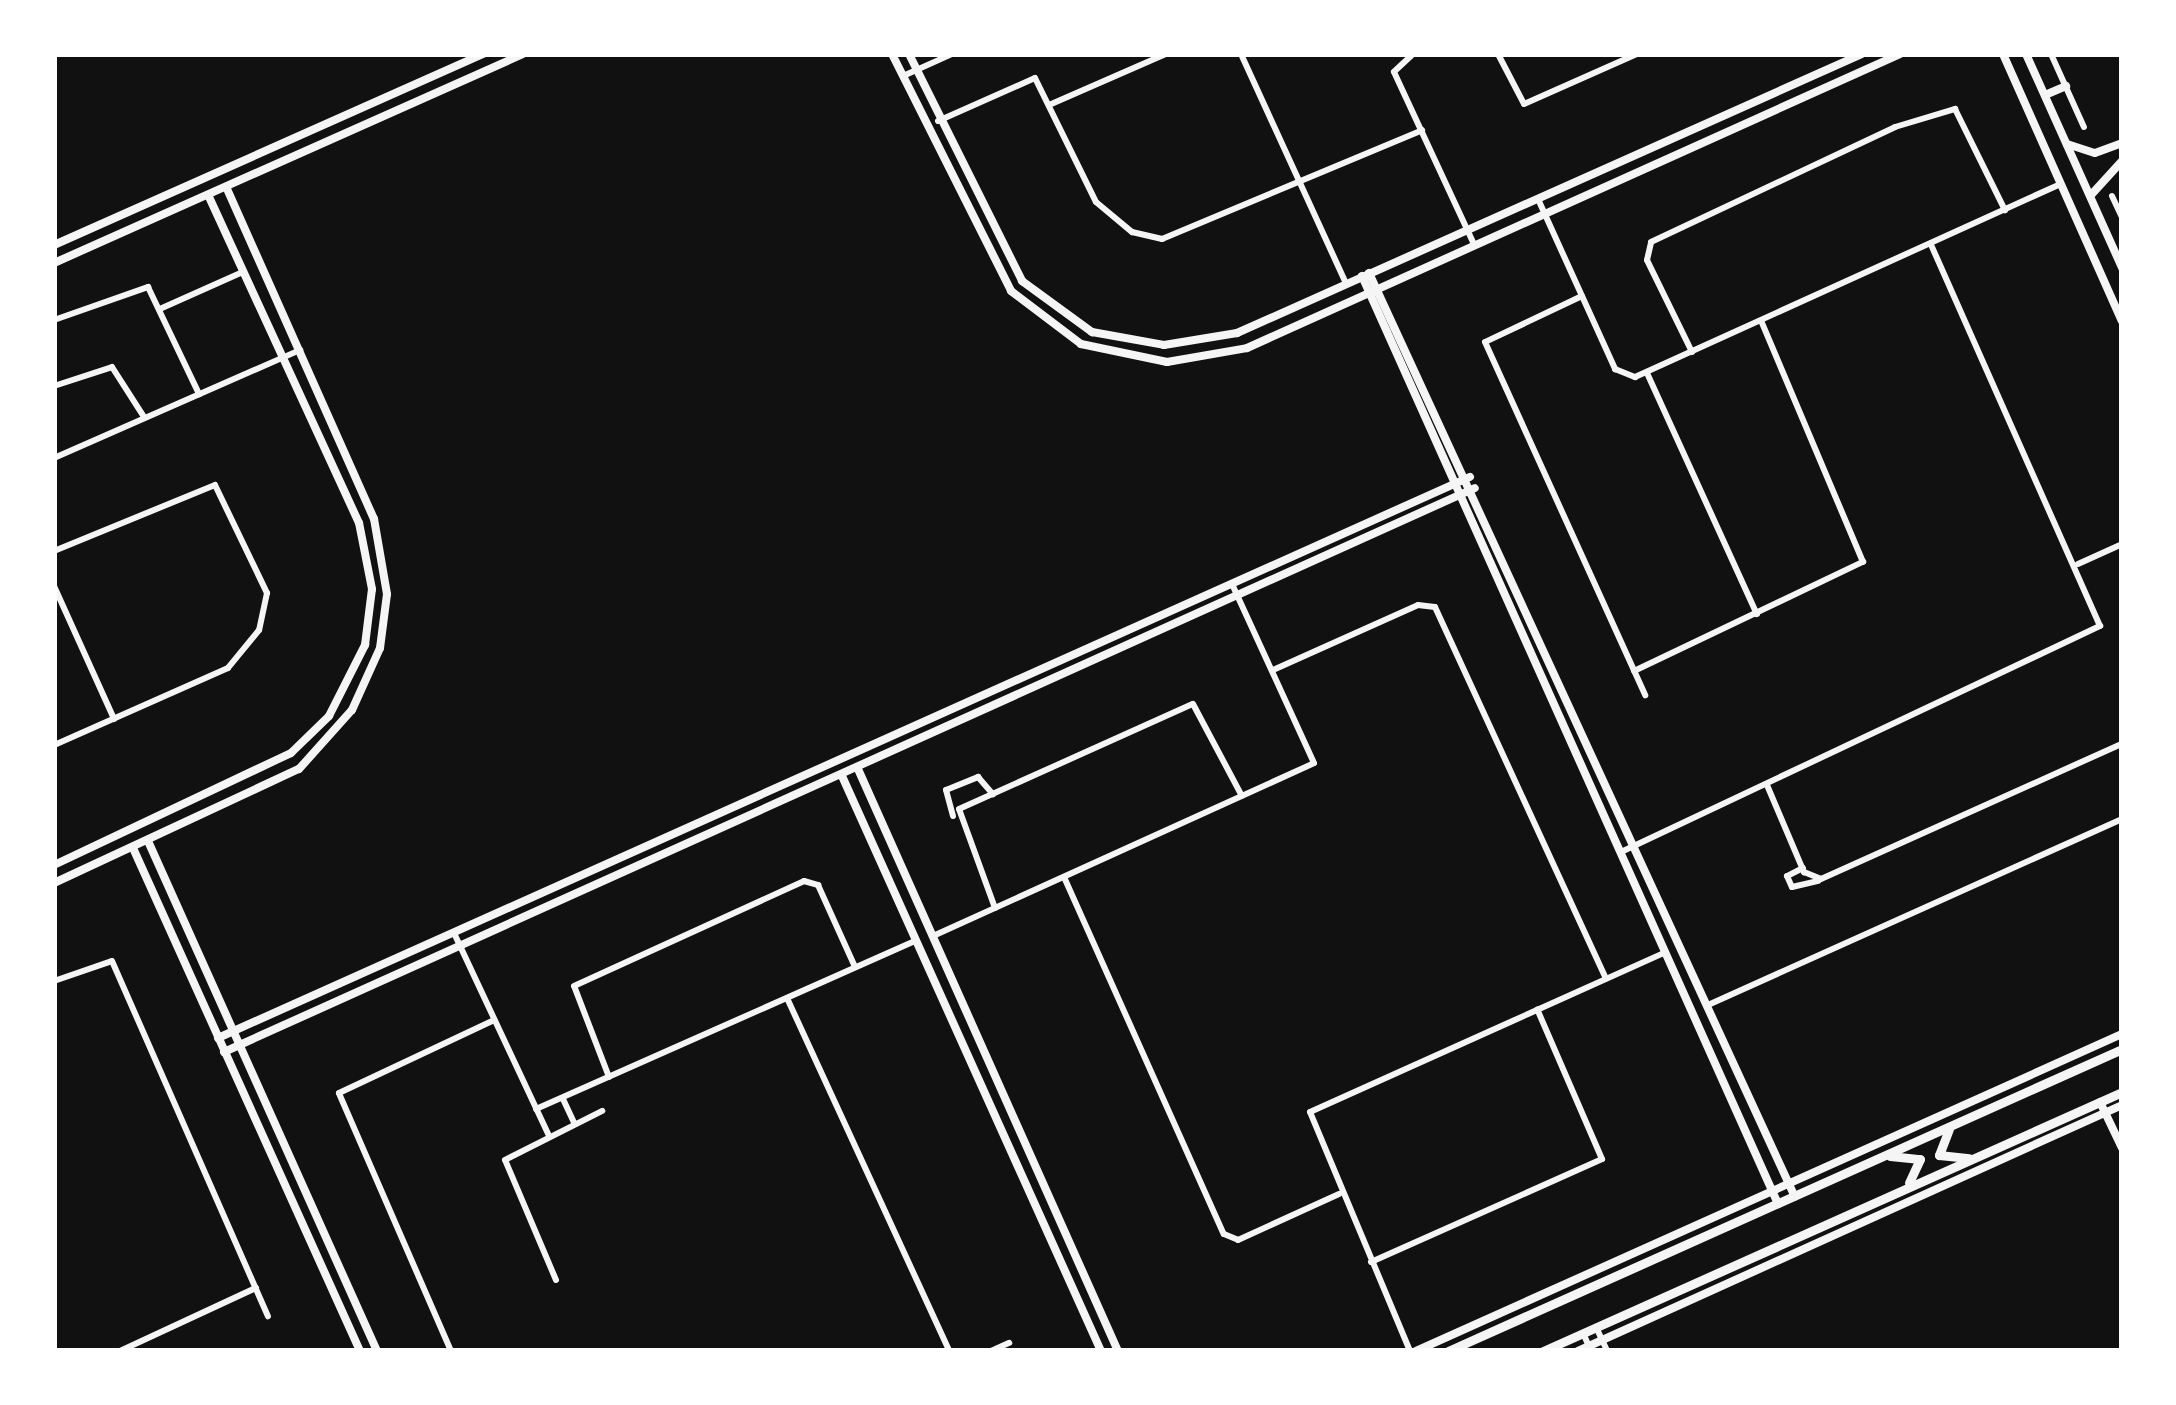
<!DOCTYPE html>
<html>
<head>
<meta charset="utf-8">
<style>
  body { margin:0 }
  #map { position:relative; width:2176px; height:1405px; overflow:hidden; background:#111; font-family:Arial,sans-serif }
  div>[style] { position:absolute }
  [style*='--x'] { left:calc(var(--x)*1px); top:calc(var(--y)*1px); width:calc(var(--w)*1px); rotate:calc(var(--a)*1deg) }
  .minor>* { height:6px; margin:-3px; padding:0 3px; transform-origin:3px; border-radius:3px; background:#f5f5f5 }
  .tertiary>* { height:8px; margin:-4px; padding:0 4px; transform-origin:4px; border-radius:4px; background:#f5f5f5 }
  .secondary>* { height:8px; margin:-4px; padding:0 4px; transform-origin:4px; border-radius:4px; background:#f5f5f5 }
  .primary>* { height:9px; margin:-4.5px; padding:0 4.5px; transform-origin:4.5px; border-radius:4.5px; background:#f5f5f5 }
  span { translate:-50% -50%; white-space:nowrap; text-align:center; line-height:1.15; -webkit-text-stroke:9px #fff; paint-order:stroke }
  .frame { position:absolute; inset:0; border:57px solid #fff; pointer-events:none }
</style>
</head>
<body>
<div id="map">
  <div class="minor">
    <i style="--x:1241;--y:54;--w:252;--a:65.4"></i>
    <i style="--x:1413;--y:54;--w:26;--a:137"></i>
    <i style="--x:1394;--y:72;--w:190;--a:65.1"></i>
    <i style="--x:1498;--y:54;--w:56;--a:62.5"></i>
    <i style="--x:1524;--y:104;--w:124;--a:-23.9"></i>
    <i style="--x:2051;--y:54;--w:80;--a:65.7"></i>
    <i style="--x:903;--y:76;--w:54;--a:-24.2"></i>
    <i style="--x:1049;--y:105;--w:128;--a:-23.6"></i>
    <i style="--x:938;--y:121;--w:106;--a:-23.9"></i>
    <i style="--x:1035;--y:78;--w:138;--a:63.8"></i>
    <i style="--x:1096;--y:202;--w:47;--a:39.8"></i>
    <i style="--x:1132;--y:232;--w:31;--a:13"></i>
    <i style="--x:1162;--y:239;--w:282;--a:-22.7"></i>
    <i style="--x:2112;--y:196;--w:23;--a:65"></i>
    <i style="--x:1538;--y:199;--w:187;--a:65.6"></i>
    <i style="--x:1615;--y:369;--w:22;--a:22"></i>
    <i style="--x:1635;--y:377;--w:468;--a:-24.4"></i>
    <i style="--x:1582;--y:296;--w:107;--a:154.6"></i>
    <i style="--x:1485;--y:342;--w:388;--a:65.6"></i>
    <i style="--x:162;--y:308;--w:89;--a:-24"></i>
    <i style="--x:54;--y:320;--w:100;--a:-19.3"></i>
    <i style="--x:148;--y:287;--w:119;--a:64.5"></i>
    <i style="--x:1692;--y:352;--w:102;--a:-116.1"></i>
    <i style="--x:1647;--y:260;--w:18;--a:-77"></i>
    <i style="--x:1651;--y:242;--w:270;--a:-25.2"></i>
    <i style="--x:1895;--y:127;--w:63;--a:-16.7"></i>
    <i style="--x:1955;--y:109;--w:113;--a:63.7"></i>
    <i style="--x:1647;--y:373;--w:265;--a:65.5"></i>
    <i style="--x:54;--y:386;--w:61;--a:-18.1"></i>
    <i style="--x:112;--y:367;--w:59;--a:57.4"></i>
    <i style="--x:54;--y:458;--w:269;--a:-23.7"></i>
    <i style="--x:54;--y:551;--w:174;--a:-22.3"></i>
    <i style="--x:215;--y:485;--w:120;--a:64.3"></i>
    <i style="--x:267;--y:593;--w:38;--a:102"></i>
    <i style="--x:259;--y:630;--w:49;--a:129.2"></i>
    <i style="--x:228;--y:668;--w:190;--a:156.1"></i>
    <i style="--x:2078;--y:564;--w:48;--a:-24.4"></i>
    <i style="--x:54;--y:586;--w:146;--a:65.7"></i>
    <i style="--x:1273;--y:670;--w:159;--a:-24.1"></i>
    <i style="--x:1418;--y:605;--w:17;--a:7"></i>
    <i style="--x:1435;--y:607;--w:409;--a:65.3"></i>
    <i style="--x:1634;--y:671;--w:254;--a:-25.5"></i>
    <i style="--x:1863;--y:562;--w:262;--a:-112.9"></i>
    <i style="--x:1767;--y:785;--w:95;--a:67"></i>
    <i style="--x:1804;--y:872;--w:18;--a:22"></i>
    <i style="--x:1821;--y:879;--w:330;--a:-24.2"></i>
    <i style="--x:953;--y:816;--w:27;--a:-105"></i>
    <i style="--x:946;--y:790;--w:35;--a:-22"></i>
    <i style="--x:978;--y:777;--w:23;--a:49"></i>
    <i style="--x:1621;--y:852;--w:530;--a:-25.26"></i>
    <i style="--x:2100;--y:626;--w:418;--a:-113.9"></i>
    <i style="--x:1803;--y:868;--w:18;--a:153"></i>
    <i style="--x:1787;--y:876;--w:12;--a:66"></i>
    <i style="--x:1792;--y:887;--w:27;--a:-13"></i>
    <i style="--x:1064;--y:877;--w:391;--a:65.9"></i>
    <i style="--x:1224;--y:1234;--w:15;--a:23"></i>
    <i style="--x:1238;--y:1240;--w:111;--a:-24.5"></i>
    <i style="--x:995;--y:908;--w:105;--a:-110"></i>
    <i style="--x:959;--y:809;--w:256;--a:-24.2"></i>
    <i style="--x:1193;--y:704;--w:104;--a:62"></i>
    <i style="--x:454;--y:933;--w:222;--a:64.9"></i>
    <i style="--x:933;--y:936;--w:418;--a:-24.4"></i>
    <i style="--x:1314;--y:763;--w:197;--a:-114.6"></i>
    <i style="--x:54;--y:981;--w:61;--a:-19"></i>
    <i style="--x:112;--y:961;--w:388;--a:66.3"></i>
    <i style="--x:787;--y:998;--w:388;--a:65.3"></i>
    <i style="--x:1708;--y:1005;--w:454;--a:-24.2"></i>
    <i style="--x:609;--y:1077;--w:97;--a:-111"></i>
    <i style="--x:574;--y:986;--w:253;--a:-24.5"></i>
    <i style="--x:804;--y:881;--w:15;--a:16"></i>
    <i style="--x:818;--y:885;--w:90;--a:65.7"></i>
    <i style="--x:563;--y:1099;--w:26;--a:65"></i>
    <i style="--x:536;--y:1109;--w:415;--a:-23.9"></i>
    <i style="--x:1371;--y:1262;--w:253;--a:-24"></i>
    <i style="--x:1602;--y:1159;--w:163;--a:-113.4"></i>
    <i style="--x:556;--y:1280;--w:130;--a:-113"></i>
    <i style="--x:505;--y:1160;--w:109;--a:-26.8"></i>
    <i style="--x:1596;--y:1327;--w:26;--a:65"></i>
    <i style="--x:1583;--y:1333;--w:20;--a:66"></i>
    <i style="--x:120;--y:1351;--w:150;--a:-24.9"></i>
    <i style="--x:451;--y:1351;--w:281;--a:-113.5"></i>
    <i style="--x:339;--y:1093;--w:171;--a:-25.2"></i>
    <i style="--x:778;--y:1351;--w:33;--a:0"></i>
    <i style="--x:991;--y:1351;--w:20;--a:-24"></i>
    <i style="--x:1410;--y:1351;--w:259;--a:-112.7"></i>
    <i style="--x:1310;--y:1112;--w:390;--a:-24.2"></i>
  </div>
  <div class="tertiary">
    <i style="--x:892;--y:54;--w:265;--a:63.3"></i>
    <i style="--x:1011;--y:291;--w:88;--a:37.1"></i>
    <i style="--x:1081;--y:344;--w:88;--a:11.8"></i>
    <i style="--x:1167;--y:362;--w:81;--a:-9.9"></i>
    <i style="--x:1247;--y:348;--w:716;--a:-24.24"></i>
    <i style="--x:909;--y:54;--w:254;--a:63.5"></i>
    <i style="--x:1022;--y:281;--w:87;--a:36.1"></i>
    <i style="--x:1092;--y:332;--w:73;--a:10.2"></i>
    <i style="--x:1164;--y:345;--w:74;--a:-9.3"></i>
    <i style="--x:1237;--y:333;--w:684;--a:-24.06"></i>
    <i style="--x:2067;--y:144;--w:29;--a:18"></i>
    <i style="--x:2095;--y:153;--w:29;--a:-20"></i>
    <i style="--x:2091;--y:195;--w:46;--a:-47.6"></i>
    <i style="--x:1369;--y:273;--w:1017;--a:65.25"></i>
    <i style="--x:1362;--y:276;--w:1017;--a:65.85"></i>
    <i style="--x:858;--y:769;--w:637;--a:65.93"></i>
    <i style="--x:842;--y:776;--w:631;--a:65.75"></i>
    <i style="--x:148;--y:841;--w:559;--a:65.82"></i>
    <i style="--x:133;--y:848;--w:552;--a:65.71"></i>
    <i style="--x:54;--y:865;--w:262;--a:-25.3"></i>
    <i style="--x:291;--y:753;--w:53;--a:-44.2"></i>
    <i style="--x:329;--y:716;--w:80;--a:-63.1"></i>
    <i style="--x:365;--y:645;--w:56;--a:-82.9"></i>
    <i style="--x:372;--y:589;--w:67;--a:-101.1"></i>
    <i style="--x:359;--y:523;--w:361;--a:-114.7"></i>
    <i style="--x:54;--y:883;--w:270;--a:-25"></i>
    <i style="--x:299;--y:769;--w:79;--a:-48.1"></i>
    <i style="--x:352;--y:710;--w:68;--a:-65.7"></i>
    <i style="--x:380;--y:648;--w:54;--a:-82.6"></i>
    <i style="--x:387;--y:594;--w:76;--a:-99.8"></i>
    <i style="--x:374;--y:519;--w:363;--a:-114"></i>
    <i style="--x:218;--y:1038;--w:1372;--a:-24.14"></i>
    <i style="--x:224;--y:1052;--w:1372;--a:-24.27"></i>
  </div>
  <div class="secondary">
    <i style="--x:2003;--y:54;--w:292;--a:66"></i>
    <i style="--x:2026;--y:54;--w:235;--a:65.8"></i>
    <i style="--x:2045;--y:95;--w:23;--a:-23"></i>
    <i style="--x:54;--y:245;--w:471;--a:-24"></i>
    <i style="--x:54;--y:263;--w:513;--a:-24.02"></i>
    <i style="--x:2100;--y:1102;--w:51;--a:64.4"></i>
    <i style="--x:1416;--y:1351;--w:774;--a:-24.18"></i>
    <i style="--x:1578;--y:1351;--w:597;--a:-24.33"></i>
  </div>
  <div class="primary">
    <i style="--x:1949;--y:1129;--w:28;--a:111"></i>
    <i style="--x:1939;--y:1155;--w:30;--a:6"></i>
    <i style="--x:1890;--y:1156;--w:30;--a:6"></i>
    <i style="--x:1920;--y:1159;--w:26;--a:115"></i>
    <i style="--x:1448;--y:1351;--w:739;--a:-24.14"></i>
    <i style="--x:1543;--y:1351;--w:634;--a:-24.1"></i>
  </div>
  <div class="frame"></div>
</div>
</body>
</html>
